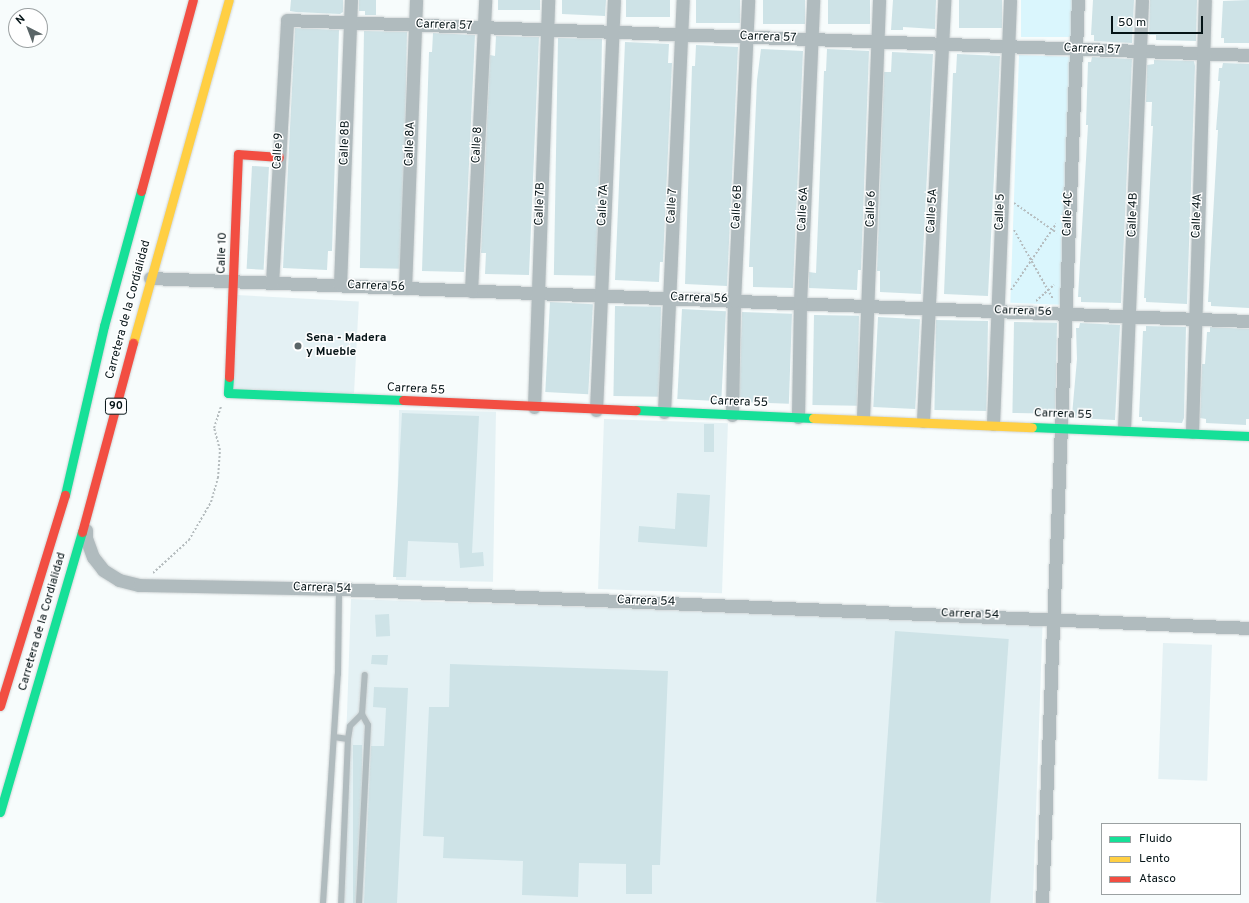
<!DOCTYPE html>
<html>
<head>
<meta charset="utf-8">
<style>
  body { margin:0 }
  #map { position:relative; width:1249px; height:903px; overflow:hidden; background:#f7fcfc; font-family:Overpass,sans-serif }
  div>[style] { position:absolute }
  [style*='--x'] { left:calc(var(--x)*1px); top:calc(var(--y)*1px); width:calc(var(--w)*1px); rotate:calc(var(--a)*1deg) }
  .built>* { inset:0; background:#e4f1f4; transform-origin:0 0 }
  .green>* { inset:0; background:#daf6fd; transform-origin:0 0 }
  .building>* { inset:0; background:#cee3e7; transform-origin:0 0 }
  .path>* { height:2px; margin-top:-1px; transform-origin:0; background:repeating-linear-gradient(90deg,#b5bcbe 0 2px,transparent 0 4px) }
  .roads { filter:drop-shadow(0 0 1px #d1d6d7) drop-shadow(0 0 1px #d1d6d7) }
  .lane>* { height:6px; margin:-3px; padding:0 3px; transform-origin:3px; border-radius:3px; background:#b0bbbe }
  .street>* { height:13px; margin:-6.5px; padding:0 6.5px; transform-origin:6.5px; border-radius:6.5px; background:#b0bbbe }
  .fast>* { height:9px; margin:-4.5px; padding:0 4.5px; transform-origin:4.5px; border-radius:4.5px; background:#16e098 }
  .slow>* { height:9px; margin:-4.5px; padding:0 4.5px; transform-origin:4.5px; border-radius:4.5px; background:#ffcf43 }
  .jam>* { height:9px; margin:-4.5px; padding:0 4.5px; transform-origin:4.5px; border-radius:4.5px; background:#f24e42 }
  .dots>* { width:11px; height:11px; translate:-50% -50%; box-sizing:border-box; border:2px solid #fff; border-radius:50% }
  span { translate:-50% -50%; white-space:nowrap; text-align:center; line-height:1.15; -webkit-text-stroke:3px #fff; paint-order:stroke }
  .shield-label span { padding:1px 3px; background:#fff; border:1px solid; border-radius:3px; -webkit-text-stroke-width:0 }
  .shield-label { font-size:11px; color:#051417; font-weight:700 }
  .street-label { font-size:12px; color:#051417 }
  .poi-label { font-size:12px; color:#051417; font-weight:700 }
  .left { translate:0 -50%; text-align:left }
  .legend { position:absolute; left:1101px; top:823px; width:140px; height:72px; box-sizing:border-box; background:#fff; border:1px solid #9ba1a2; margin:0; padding:5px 7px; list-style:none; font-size:12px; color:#051417 }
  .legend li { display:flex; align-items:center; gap:8px; height:20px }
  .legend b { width:20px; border:1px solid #9ba1a2 }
  .north { position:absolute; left:8px; top:8px; width:40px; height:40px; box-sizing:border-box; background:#fff; border:1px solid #9ba1a2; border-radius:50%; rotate:318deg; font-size:11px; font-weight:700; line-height:16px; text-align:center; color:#051417 }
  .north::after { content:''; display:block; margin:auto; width:14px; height:18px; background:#5a6567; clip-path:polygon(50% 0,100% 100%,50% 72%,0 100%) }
  .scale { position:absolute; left:1111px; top:16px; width:92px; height:18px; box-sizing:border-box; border:2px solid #051417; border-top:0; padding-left:5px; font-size:12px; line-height:14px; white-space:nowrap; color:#051417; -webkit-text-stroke:3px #fff; paint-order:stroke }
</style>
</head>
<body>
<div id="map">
  <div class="built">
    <i style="left:237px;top:295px;width:122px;height:95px;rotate:3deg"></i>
    <i style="left:399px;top:410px;width:97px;height:170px;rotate:1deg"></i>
    <i style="left:604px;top:419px;width:124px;height:170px;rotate:2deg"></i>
    <i style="left:351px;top:599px;width:692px;height:304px;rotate:2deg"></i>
    <i style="left:1163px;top:643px;width:49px;height:136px;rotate:2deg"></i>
  </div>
  <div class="green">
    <i style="left:1021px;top:0;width:51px;height:37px"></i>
    <i style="left:1019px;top:55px;width:51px;height:248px;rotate:2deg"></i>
  </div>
  <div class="building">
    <i style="clip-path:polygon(291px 0,343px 0,343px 12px,340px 14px,296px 12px,290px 11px)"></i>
    <i style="clip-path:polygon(359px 0,376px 0,376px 15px,365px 15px,365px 11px,359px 11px)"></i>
    <i style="left:498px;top:0;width:42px;height:10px"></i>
    <i style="clip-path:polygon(562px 0,606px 0,605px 16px,562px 14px)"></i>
    <i style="left:626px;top:0;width:44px;height:17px"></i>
    <i style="left:696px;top:0;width:44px;height:23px"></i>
    <i style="left:763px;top:0;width:42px;height:24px"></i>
    <i style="left:828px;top:0;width:42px;height:24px"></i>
    <i style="clip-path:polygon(893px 0,936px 0,935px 29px,903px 27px,903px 30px,891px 30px)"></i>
    <i style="left:959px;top:0;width:43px;height:28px"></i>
    <i style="clip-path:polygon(1093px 0,1134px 0,1132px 43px,1094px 41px,1094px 35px,1091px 35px)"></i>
    <i style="clip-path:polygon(1150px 0,1197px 0,1196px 41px,1156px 40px,1156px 35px,1149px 35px)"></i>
    <i style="clip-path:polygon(1249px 0,1249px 43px,1224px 43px,1224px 38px,1221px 38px,1223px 1px)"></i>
    <i style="clip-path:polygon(295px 28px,339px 30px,332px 251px,328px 251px,327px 270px,283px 268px)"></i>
    <i style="left:364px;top:31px;width:43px;height:237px;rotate:1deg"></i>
    <i style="clip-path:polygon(433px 33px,475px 35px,464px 272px,422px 271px,429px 52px,432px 52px)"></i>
    <i style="clip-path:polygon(496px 36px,539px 37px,529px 275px,485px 274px,486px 253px,481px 253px,490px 55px,495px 56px)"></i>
    <i style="left:558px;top:38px;width:44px;height:237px;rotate:1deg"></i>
    <i style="clip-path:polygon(625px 42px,669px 44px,668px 63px,672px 63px,663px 262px,660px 262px,659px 282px,615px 280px)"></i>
    <i style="clip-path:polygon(696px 45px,738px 47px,727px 286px,685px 284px,692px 66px,695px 66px)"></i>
    <i style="clip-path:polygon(761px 49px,803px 51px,793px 288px,753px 287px,753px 267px,749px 267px,757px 80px)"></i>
    <i style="clip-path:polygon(827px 49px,869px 51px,861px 270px,858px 270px,857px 290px,809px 288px,809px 272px,816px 273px,824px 71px,826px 71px)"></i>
    <i style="clip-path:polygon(892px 52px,933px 54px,921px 294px,880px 292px,880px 271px,877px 271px,884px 72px,891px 72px)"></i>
    <i style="clip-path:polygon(957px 54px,1000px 56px,988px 296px,944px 294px,953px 73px,956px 73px)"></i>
    <i style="clip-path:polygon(1092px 57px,1132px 59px,1121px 303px,1081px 302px,1081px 297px,1078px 297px,1088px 125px,1086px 125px,1088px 62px,1091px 62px)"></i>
    <i style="clip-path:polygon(1154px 60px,1194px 61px,1195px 66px,1187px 304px,1146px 302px,1146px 298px,1144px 298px,1153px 126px,1151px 126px,1152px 102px,1146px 102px,1147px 65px,1154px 64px)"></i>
    <i style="clip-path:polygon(1223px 63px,1249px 64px,1249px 308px,1211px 306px,1211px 302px,1208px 302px,1218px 130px,1216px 130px,1220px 81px,1218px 81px,1219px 68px,1222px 68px)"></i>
    <i style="left:252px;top:166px;width:17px;height:103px;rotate:3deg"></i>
    <i style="left:550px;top:302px;width:43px;height:90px;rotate:3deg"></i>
    <i style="left:615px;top:306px;width:46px;height:90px;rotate:1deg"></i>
    <i style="left:682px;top:309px;width:44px;height:90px;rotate:3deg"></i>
    <i style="left:742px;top:312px;width:50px;height:90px;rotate:2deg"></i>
    <i style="left:814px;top:315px;width:45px;height:90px;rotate:1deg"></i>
    <i style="left:878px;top:317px;width:42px;height:90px;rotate:3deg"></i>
    <i style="left:936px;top:320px;width:52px;height:90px;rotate:1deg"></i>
    <i style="left:1014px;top:322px;width:43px;height:91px;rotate:1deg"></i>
    <i style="clip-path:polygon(1080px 323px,1120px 325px,1115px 420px,1075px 418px,1075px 415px,1072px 415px,1077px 359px,1076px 328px,1079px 328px)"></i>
    <i style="clip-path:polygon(1146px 326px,1186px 327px,1184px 418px,1182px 423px,1142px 421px,1142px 417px,1139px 417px,1143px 331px,1146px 331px)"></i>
    <i style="clip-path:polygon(1210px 327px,1249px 329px,1249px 419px,1246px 419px,1246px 425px,1206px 423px,1206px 419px,1200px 418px,1202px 364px,1205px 364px,1207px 332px,1210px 332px)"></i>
    <i style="clip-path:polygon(402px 413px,479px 416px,472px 553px,483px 552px,484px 566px,460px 568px,458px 543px,408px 541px,406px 577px,393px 577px)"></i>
    <i style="left:704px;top:424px;width:10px;height:28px"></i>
    <i style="clip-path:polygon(677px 493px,710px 495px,707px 547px,638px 542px,639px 526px,675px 529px)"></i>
    <i style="left:389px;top:614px;width:22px;height:14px;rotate:87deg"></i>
    <i style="left:895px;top:631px;width:114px;height:272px;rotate:4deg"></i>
    <i style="clip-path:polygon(372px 655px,388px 655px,387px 665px,371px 664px)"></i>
    <i style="clip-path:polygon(450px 664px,668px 671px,660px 865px,652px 865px,652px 894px,626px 894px,626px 864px,579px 863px,578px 897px,522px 895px,523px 861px,443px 858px,444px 837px,423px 836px,429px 707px,449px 707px)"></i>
    <i style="clip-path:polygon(374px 687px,408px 688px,397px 903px,364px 903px,371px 746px,384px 746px,386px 708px,373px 707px)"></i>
    <i style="left:353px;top:745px;width:9px;height:158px"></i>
  </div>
  <div class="path">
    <i style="--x:1014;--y:203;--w:52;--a:34.9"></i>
    <i style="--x:1014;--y:230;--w:79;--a:60.5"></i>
    <i style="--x:1011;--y:290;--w:80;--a:-55.7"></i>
    <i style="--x:1036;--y:301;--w:24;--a:-42"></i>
    <i style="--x:153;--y:573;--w:49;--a:-42.5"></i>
    <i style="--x:189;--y:540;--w:44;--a:-59.9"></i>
    <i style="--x:211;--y:502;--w:25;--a:-74"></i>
    <i style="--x:218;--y:478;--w:28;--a:-86"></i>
    <i style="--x:220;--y:450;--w:23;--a:-105"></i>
    <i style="--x:214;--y:428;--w:23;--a:-72"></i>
  </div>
  <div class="roads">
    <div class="lane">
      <i style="--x:334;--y:737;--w:14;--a:8"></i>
      <i style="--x:348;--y:739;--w:164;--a:92.4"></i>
      <i style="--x:348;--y:739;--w:13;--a:-81"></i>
      <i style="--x:350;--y:726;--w:17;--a:-45"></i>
      <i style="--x:323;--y:903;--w:229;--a:-86.3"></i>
      <i style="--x:338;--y:674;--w:85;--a:-89.3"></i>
      <i style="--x:359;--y:903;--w:178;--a:-87.1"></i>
      <i style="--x:368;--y:725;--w:13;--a:-119"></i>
      <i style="--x:362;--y:714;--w:39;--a:-86"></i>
    </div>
    <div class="street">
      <i style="--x:150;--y:278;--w:1100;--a:2.24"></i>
      <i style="--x:272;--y:283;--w:263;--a:-86.7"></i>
      <i style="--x:287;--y:20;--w:963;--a:2.08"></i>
      <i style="--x:340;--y:285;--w:285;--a:-87.8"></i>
      <i style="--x:405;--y:288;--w:288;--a:-87.8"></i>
      <i style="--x:471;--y:291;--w:291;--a:-87.2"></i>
      <i style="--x:534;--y:407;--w:407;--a:-88"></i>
      <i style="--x:596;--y:410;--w:410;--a:-87.5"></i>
      <i style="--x:664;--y:412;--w:412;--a:-87.4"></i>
      <i style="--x:732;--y:415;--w:114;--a:-89"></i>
      <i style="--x:734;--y:301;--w:301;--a:-87.3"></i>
      <i style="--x:798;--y:417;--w:114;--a:-89"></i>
      <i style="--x:800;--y:303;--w:303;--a:-87.5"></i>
      <i style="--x:863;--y:418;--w:418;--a:-87.8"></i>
      <i style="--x:923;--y:421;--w:422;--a:-87.1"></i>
      <i style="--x:993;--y:424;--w:424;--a:-87.7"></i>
      <i style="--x:1124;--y:429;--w:429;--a:-87.6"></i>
      <i style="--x:1192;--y:432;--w:432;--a:-88.3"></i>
      <i style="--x:86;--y:530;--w:8;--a:90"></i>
      <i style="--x:86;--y:538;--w:20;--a:70"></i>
      <i style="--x:93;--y:557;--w:16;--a:52"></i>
      <i style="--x:103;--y:570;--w:19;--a:32"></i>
      <i style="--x:119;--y:580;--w:21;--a:14"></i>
      <i style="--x:139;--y:585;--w:200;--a:1.1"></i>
      <i style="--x:339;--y:589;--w:911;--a:2.45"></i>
      <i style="--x:1042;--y:903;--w:904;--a:-87.72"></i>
    </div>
    <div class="fast">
      <i style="--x:229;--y:377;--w:16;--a:94"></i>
      <i style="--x:228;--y:393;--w:175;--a:2.3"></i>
      <i style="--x:636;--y:410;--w:177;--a:2.6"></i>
      <i style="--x:1032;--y:427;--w:217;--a:2.4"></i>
      <i style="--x:65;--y:495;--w:173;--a:-77"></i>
      <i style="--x:104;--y:326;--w:140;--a:-74.7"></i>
      <i style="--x:0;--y:812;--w:292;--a:-73.7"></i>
    </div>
    <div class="slow">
      <i style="--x:133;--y:343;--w:356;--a:-74.4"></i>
      <i style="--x:813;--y:418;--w:219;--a:2.4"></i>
    </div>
    <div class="jam">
      <i style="--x:141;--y:191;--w:198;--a:-74.8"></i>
      <i style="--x:229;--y:377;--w:223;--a:-87.7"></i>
      <i style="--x:238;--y:154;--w:41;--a:4.2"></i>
      <i style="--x:403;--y:400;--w:233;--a:2.5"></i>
      <i style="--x:82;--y:532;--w:196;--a:-74.9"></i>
      <i style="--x:0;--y:706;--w:221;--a:-72.9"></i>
    </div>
  </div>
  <div class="dots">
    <i style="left:298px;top:346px;background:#5a6567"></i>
  </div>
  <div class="shield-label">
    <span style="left:116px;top:406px">90</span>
  </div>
  <div class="street-label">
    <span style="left:444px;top:26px;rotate:2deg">Carrera 57</span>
    <span style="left:768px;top:38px;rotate:2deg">Carrera 57</span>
    <span style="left:1092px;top:50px;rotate:2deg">Carrera 57</span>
    <span style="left:346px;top:143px;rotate:-88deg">Calle 8B</span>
    <span style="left:411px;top:144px;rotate:-88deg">Calle 8A</span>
    <span style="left:478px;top:145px;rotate:-87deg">Calle 8</span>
    <span style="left:279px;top:151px;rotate:-87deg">Calle 9</span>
    <span style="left:541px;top:204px;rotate:-88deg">Calle 7B</span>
    <span style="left:604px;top:205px;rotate:-87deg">Calle 7A</span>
    <span style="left:673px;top:206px;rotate:-87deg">Calle 7</span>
    <span style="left:738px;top:207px;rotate:-87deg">Calle 6B</span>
    <span style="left:804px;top:209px;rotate:-87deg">Calle 6A</span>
    <span style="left:872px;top:209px;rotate:-88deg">Calle 6</span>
    <span style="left:933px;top:211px;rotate:-87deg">Calle 5A</span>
    <span style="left:1001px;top:212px;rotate:-88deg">Calle 5</span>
    <span style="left:1069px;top:214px;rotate:-88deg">Calle 4C</span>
    <span style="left:1134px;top:215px;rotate:-88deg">Calle 4B</span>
    <span style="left:1198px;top:216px;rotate:-88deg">Calle 4A</span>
    <span style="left:223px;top:253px;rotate:-88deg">Calle 10</span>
    <span style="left:376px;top:287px;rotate:2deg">Carrera 56</span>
    <span style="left:699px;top:299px;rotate:2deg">Carrera 56</span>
    <span style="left:129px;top:310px;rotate:-75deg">Carretera de la Cordialidad</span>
    <span style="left:1023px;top:312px;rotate:2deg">Carrera 56</span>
    <span style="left:416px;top:390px;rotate:3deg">Carrera 55</span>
    <span style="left:739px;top:403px;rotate:2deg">Carrera 55</span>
    <span style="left:1063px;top:415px;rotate:2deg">Carrera 55</span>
    <span style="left:322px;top:589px;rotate:2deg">Carrera 54</span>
    <span style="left:646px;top:602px;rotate:2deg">Carrera 54</span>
    <span style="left:970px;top:615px;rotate:2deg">Carrera 54</span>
    <span style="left:43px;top:622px;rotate:-74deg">Carretera de la Cordialidad</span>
  </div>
  <div class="poi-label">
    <span class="left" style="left:306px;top:346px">Sena - Madera<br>y Mueble</span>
  </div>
  <ul class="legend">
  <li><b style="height:5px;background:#16e098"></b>Fluido</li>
  <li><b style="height:5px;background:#ffcf43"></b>Lento</li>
  <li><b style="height:5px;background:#f24e42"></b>Atasco</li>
  </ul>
  <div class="north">N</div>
  <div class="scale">50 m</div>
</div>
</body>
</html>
